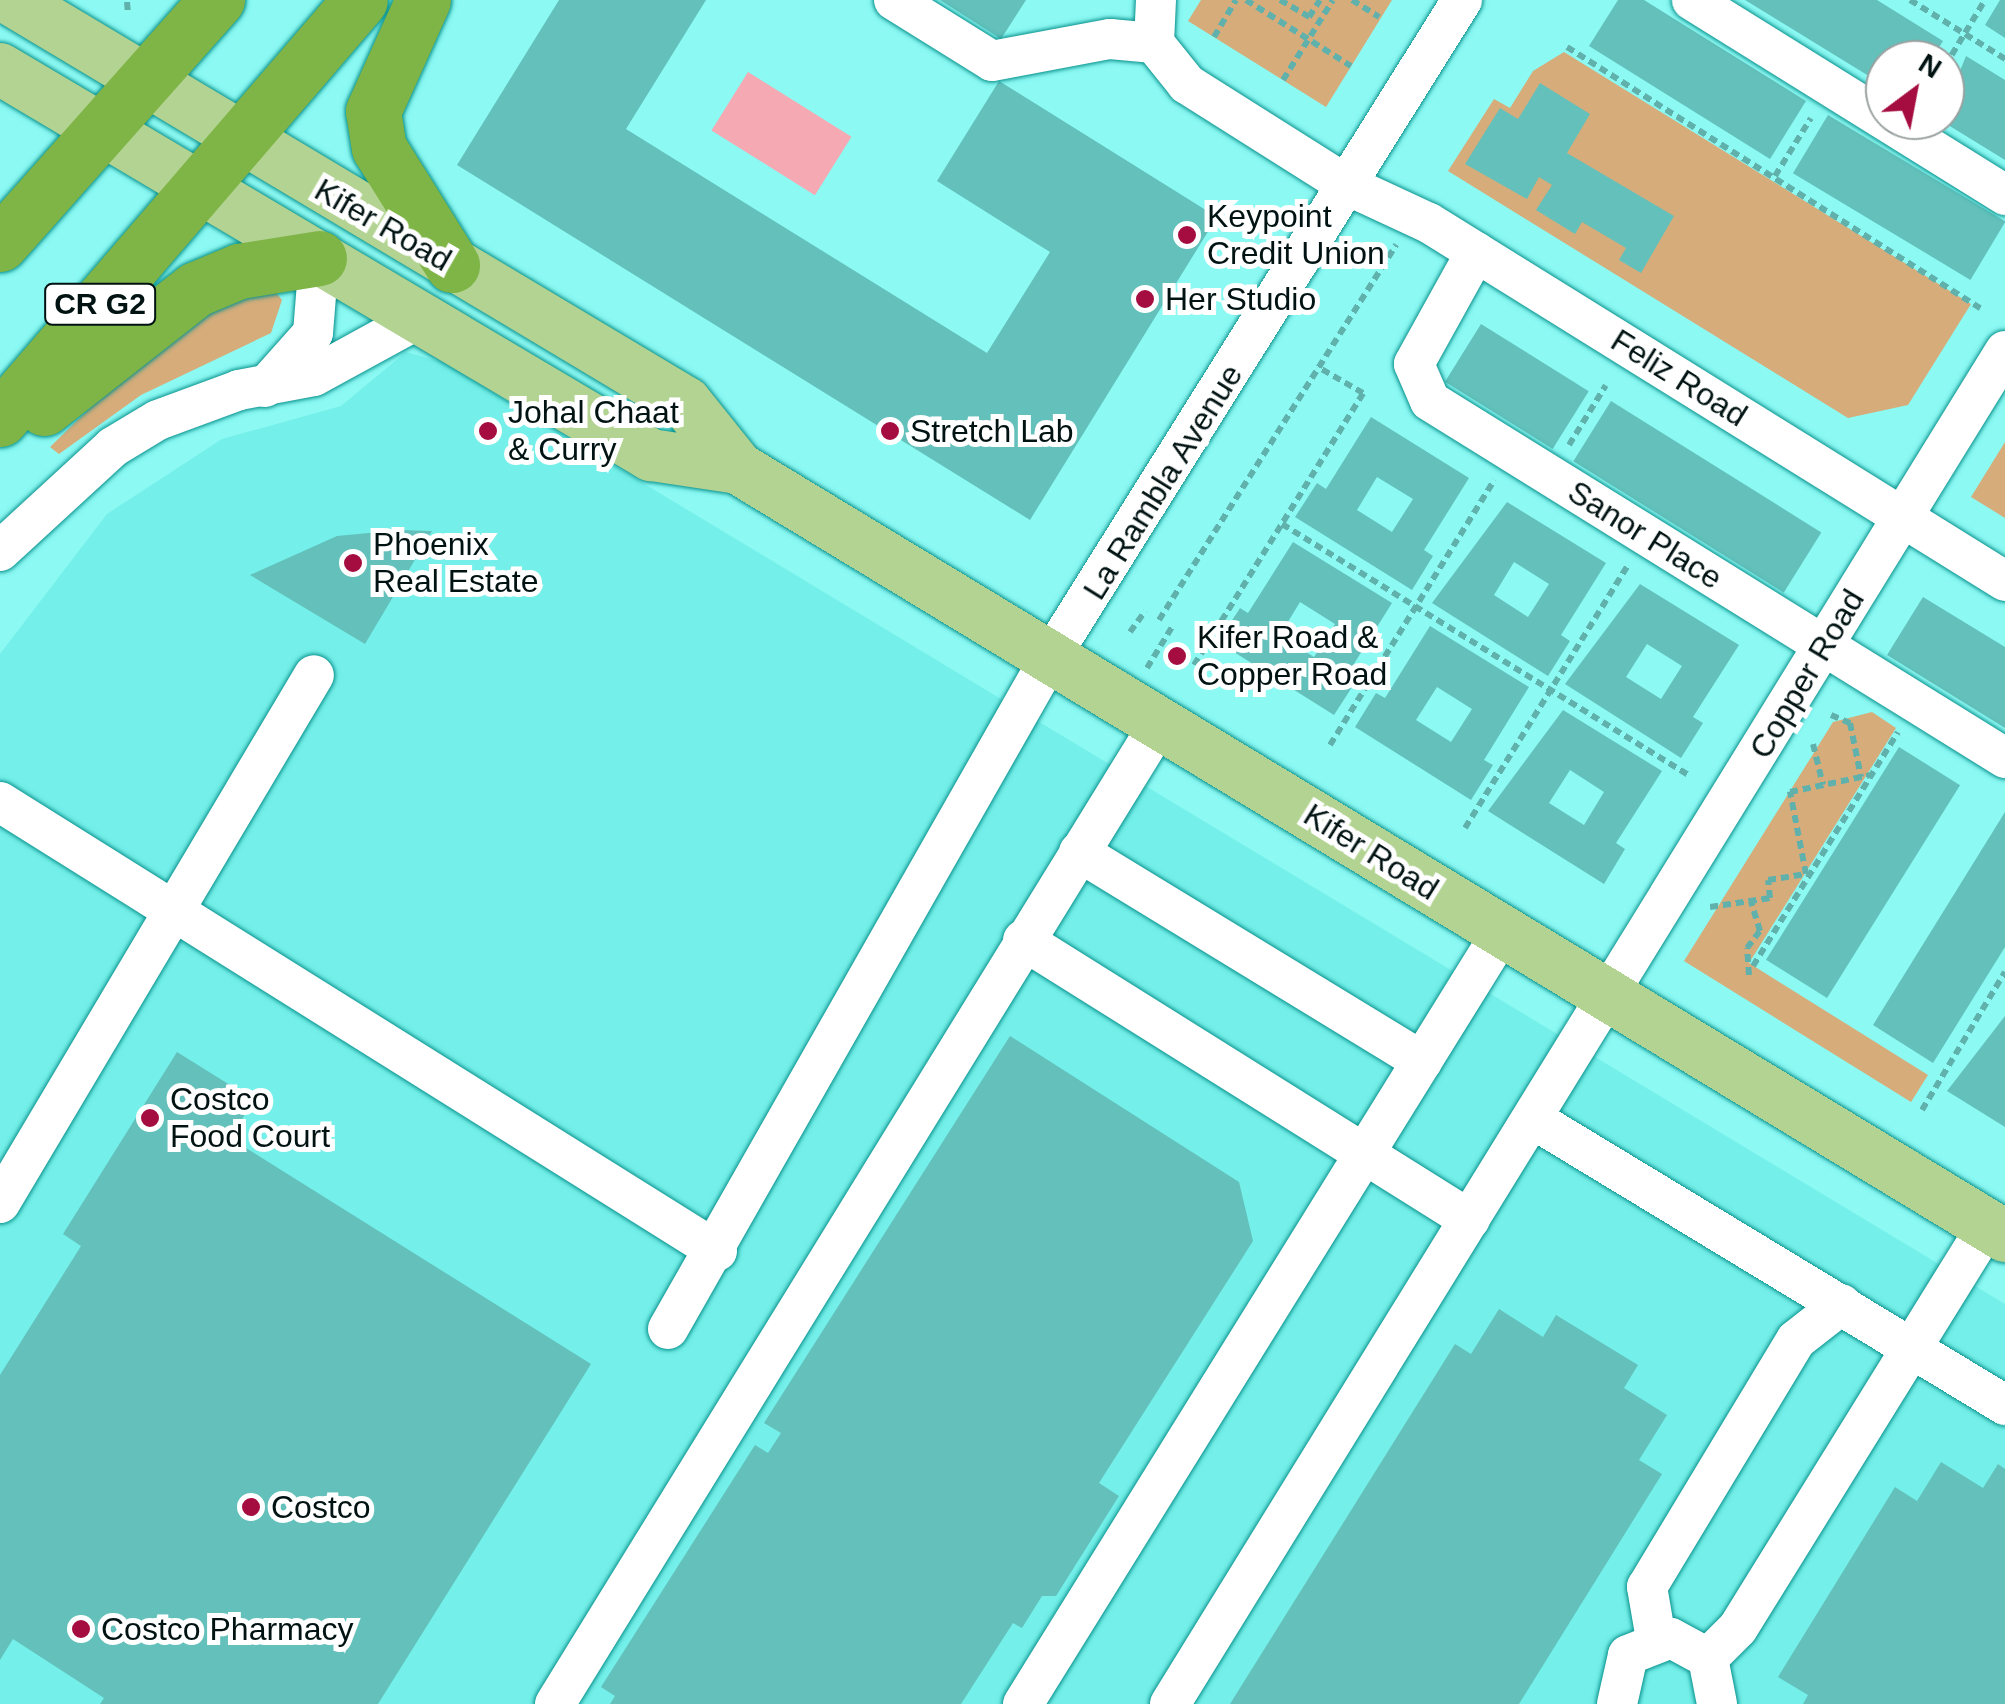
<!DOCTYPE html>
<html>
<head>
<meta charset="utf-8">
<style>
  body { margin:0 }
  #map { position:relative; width:2005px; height:1704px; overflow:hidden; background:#8cf9f3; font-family:Helvetica,sans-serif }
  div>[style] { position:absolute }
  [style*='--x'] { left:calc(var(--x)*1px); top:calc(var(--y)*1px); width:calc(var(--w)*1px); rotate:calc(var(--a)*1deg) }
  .built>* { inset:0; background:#74efe9 }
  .green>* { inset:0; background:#d6ac7a }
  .water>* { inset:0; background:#f5aab3; transform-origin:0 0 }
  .building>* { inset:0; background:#63c0bb; transform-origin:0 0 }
  .path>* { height:6px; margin-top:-3px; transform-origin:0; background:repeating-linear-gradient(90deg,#60b1ac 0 8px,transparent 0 13px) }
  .roads { filter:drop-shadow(0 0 2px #08918d) drop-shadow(0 0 2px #08918d) }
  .minor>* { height:40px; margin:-20px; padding:0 20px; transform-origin:20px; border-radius:20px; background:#fff }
  .major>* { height:52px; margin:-26px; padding:0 26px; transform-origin:26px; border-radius:26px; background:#b2d391 }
  .highway>* { height:55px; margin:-27.5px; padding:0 27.5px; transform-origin:27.5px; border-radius:27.5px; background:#7fb547 }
  .dots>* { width:28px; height:28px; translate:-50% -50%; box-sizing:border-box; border:5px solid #fff; border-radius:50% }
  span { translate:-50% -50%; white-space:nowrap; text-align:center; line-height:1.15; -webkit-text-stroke:10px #fff; paint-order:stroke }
  .shield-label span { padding:2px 8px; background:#fff; border:2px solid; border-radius:8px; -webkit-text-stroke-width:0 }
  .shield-label { font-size:30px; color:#001312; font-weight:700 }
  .poi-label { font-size:32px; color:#001312 }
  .left { translate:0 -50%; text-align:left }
  .street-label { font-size:32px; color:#001312 }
  .north { position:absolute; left:1865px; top:40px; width:100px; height:100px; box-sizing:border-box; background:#fff; border:2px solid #99a1a0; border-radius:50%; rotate:32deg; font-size:28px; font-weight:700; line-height:40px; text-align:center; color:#001312 }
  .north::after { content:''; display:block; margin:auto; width:35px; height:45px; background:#a50c40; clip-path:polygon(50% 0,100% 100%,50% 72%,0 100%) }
</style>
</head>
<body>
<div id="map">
  <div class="built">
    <i style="clip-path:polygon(406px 352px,442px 362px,2005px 1304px,2005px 1704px,0 1704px,0 654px,107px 514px,222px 439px,341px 406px)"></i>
  </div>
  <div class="green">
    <i style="clip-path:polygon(1201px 0,1392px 0,1326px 107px,1188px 21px)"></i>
    <i style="clip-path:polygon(1564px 52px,1971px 304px,1908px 405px,1848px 418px,1448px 171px,1494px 99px,1510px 108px,1533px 71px)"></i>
    <i style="clip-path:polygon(269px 284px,282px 300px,271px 333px,141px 395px,59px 454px,50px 447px,168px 332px)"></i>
    <i style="clip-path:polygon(2005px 442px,2005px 518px,1971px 497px)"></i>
    <i style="clip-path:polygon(1872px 712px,1896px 728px,1749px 963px,1928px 1075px,1911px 1102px,1684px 961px,1833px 722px)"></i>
  </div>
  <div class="water">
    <i style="left:748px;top:72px;width:122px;height:69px;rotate:32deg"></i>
  </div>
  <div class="building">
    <i style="clip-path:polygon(559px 0,706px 0,626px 129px,987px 353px,1050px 252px,937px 181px,999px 81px,1217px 217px,1030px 520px,457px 165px)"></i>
    <i style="clip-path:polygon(940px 0,1026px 0,1001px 39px)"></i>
    <i style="clip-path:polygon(1618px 0,1644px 0,1806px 101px,1770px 159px,1589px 46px)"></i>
    <i style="clip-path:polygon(1745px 0,1877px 0,1943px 41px,1931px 60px,1885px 60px,1885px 86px)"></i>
    <i style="clip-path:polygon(2000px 0,2005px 0,2005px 38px,1985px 25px)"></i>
    <i style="clip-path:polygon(1966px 56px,2005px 80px,2005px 160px,1940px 120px)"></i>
    <i style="clip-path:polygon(1540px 83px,1590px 114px,1567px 153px,1674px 216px,1641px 273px,1619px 260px,1626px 248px,1582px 222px,1575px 234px,1536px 210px,1552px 185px,1539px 177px,1527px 199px,1465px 164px,1500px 108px,1518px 119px)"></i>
    <i style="left:1828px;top:115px;width:207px;height:68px;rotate:31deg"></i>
    <i style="left:1481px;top:324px;width:127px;height:68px;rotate:32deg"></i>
    <i style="left:1611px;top:401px;width:248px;height:71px;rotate:32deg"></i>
    <i style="clip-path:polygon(evenodd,1371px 417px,1469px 478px,1424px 550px,1433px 556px,1412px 590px,1295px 517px,1317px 483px,1326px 489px,1371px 417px,1377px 477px,1413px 499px,1392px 532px,1357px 510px,1377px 477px)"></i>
    <i style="clip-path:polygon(evenodd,1507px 502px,1606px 563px,1561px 635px,1570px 641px,1548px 676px,1432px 603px,1507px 502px,1514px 562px,1549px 584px,1528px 617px,1494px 595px,1514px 562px)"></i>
    <i style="clip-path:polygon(400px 530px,432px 531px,365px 644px,250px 575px,337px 536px)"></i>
    <i style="clip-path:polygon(evenodd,1293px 542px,1392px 603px,1347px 675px,1356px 681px,1334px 715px,1218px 642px,1240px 608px,1248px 613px,1293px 542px,1300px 602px,1335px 624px,1314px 657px,1280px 635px,1300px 602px)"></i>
    <i style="clip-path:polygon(evenodd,1640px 584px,1739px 645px,1693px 717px,1703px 723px,1681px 758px,1565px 684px,1640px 584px,1647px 644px,1682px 666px,1661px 699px,1626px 677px,1647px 644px)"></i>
    <i style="clip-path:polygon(1923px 597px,2005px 647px,2005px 728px,1887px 655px)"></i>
    <i style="clip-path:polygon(evenodd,1430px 626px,1529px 687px,1484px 760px,1493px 765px,1471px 800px,1355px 727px,1376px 693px,1385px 698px,1430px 626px,1437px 687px,1472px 709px,1451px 742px,1416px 720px,1437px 687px)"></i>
    <i style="clip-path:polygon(evenodd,1563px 710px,1662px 771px,1616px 843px,1625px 849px,1604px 884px,1488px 811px,1563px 710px,1570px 770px,1604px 792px,1584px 825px,1549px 803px,1570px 770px)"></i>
    <i style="left:1899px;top:747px;width:72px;height:251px;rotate:32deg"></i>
    <i style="clip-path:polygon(2005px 812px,2005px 947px,1933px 1063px,1873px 1025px)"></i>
    <i style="clip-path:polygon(2005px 1016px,2005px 1127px,1947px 1091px)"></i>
    <i style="clip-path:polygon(1010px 1036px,1239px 1182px,1253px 1241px,1099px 1483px,1119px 1496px,1056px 1596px,1042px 1596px,1022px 1628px,1013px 1623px,961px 1704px,610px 1704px,615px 1696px,601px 1687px,755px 1445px,768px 1453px,781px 1433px,764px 1423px)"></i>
    <i style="clip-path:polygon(177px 1052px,254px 1100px,230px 1138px,591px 1364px,378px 1704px,100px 1704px,104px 1698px,13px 1639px,0 1660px,0 1375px,81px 1246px,63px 1234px)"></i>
    <i style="clip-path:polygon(1499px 1309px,1543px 1337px,1556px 1315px,1638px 1365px,1624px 1388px,1667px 1415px,1639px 1460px,1662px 1474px,1519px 1704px,1230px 1704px,1455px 1344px,1471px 1354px)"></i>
    <i style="clip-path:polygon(1941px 1462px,1983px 1488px,1998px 1464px,2005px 1469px,2005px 1704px,1803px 1704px,1808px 1695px,1778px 1677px,1895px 1487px,1917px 1501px)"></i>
  </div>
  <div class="path">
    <i style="--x:1246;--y:0;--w:124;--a:32.2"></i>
    <i style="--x:1280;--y:0;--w:34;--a:30"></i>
    <i style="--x:1309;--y:17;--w:20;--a:-57"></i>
    <i style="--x:1352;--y:0;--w:32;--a:32"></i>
    <i style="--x:1910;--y:0;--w:112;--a:31.8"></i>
    <i style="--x:127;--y:2;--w:11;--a:85"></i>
    <i style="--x:1214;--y:37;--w:43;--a:-59.3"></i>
    <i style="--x:1567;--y:47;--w:489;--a:32.3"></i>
    <i style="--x:1945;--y:66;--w:77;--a:-58.8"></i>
    <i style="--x:1283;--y:80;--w:94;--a:-58"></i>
    <i style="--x:1775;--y:176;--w:68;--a:-58.2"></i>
    <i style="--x:1569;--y:445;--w:70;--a:-58.3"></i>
    <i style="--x:1282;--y:524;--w:477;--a:31.7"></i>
    <i style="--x:1159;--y:620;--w:444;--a:-57.7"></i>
    <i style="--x:1130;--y:632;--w:26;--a:-54"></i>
    <i style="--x:1194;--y:665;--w:320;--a:-58.1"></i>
    <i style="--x:1363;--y:393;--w:52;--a:-150"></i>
    <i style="--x:1147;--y:668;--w:48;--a:-58.6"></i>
    <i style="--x:1831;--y:715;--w:21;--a:23"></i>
    <i style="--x:1850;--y:723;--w:55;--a:78.5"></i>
    <i style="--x:1813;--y:744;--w:42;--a:76.3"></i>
    <i style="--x:1330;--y:745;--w:312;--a:-58.2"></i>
    <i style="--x:1465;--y:828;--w:311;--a:-58.2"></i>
    <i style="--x:1710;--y:907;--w:61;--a:-8.5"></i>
    <i style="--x:1770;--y:898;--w:18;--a:-96"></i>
    <i style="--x:1768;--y:880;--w:38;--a:-9"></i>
    <i style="--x:1806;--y:874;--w:84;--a:-101"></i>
    <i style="--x:1790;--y:792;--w:83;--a:-11.9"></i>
    <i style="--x:1753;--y:966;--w:275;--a:-58.2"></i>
    <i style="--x:1749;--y:975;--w:27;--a:-94"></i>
    <i style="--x:1747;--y:948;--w:21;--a:-53"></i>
    <i style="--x:1760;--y:931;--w:31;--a:-107"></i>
    <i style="--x:1922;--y:1110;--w:161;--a:-59"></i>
  </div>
  <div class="roads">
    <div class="minor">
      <i style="--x:894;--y:0;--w:115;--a:31.9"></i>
      <i style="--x:992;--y:61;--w:120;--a:-10.6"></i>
      <i style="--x:1110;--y:39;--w:44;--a:5.2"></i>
      <i style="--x:1156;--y:0;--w:43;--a:92.7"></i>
      <i style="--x:1154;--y:43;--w:53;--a:51.2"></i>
      <i style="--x:1187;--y:84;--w:189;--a:32.3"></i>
      <i style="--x:1347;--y:185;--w:90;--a:24.9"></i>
      <i style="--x:1429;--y:223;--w:678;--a:31.86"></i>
      <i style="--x:1692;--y:0;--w:369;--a:31.9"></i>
      <i style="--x:1476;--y:252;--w:128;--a:119"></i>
      <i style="--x:1414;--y:364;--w:40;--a:66.6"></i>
      <i style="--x:1430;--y:401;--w:677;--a:31.83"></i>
      <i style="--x:265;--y:387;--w:72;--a:-48.4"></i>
      <i style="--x:313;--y:333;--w:75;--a:-85.4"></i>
      <i style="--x:0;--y:551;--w:154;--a:-42.6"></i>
      <i style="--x:113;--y:447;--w:52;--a:-31"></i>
      <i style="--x:158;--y:420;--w:86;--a:-20.3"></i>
      <i style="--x:239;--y:390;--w:76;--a:-10.6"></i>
      <i style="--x:314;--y:376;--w:121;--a:-28.7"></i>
      <i style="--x:0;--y:802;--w:846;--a:32.06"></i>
      <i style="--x:1079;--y:852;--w:402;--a:31.4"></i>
      <i style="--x:1023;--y:940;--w:527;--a:32.06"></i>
      <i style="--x:1533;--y:1119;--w:552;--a:31.21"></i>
      <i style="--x:0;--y:1203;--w:614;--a:-59.26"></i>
      <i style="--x:668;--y:1329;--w:774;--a:-60.36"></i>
      <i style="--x:1051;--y:656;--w:774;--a:-57.93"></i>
      <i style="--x:1656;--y:1639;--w:53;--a:-99.8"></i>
      <i style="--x:1647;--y:1587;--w:288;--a:-58.9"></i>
      <i style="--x:1796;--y:1340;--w:58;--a:-38"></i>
      <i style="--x:1708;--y:1658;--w:42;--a:-45"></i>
      <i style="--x:1738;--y:1628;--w:473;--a:-58.2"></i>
      <i style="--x:555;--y:1704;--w:1153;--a:-58.34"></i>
      <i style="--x:1023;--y:1704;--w:909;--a:-58.18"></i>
      <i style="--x:1170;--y:1704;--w:1590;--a:-58.32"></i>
      <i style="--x:1617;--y:1704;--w:50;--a:-77.3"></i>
      <i style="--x:1628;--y:1655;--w:46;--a:-21.6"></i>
      <i style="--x:1671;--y:1638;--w:42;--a:28.4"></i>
      <i style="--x:1708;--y:1658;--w:47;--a:78.9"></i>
    </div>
    <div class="major">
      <i style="--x:12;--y:0;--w:785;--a:30.88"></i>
      <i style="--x:686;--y:403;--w:83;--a:51.3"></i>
      <i style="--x:738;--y:468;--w:1482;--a:31.22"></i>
      <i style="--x:0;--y:69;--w:757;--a:30.67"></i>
      <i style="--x:651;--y:455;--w:88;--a:8.5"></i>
    </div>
    <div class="highway">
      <i style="--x:423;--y:0;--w:122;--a:114.2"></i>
      <i style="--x:373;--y:111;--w:37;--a:81"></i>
      <i style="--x:379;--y:148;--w:138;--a:58"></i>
      <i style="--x:0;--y:244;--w:327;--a:-48.4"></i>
      <i style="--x:44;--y:408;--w:193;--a:-38.1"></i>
      <i style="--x:196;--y:289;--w:47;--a:-22.7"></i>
      <i style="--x:239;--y:271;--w:81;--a:-9.2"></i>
      <i style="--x:0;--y:419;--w:552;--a:-49.33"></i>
    </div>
  </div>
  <div class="dots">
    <i style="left:1187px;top:235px;background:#a50c40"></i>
    <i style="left:1145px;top:299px;background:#a50c40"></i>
    <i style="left:488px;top:431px;background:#a50c40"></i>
    <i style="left:890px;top:431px;background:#a50c40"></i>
    <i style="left:353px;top:563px;background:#a50c40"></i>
    <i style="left:1177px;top:656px;background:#a50c40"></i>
    <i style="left:150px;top:1118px;background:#a50c40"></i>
    <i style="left:251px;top:1507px;background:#a50c40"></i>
    <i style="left:81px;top:1629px;background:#a50c40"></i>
  </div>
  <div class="shield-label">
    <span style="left:100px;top:304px">CR G2</span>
  </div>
  <div class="poi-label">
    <span class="left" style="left:1207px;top:235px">Keypoint<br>Credit Union</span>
    <span class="left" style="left:1165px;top:299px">Her Studio</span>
    <span class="left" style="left:508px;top:431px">Johal Chaat<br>&amp; Curry</span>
    <span class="left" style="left:910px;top:431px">Stretch Lab</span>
    <span class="left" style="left:373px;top:563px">Phoenix<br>Real Estate</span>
    <span class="left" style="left:1197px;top:656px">Kifer Road &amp;<br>Copper Road</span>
    <span class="left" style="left:170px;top:1118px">Costco<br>Food Court</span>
    <span class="left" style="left:271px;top:1507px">Costco</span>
    <span class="left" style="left:101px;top:1629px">Costco Pharmacy</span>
  </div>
  <div class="street-label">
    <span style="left:383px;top:225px;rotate:30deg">Kifer Road</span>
    <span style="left:1679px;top:378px;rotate:32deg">Feliz Road</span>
    <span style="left:1163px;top:482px;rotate:-58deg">La Rambla Avenue</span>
    <span style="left:1645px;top:535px;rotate:32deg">Sanor Place</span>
    <span style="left:1807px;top:674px;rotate:-59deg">Copper Road</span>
    <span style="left:1371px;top:852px;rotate:32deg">Kifer Road</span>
  </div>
  <div class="north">N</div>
</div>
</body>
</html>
